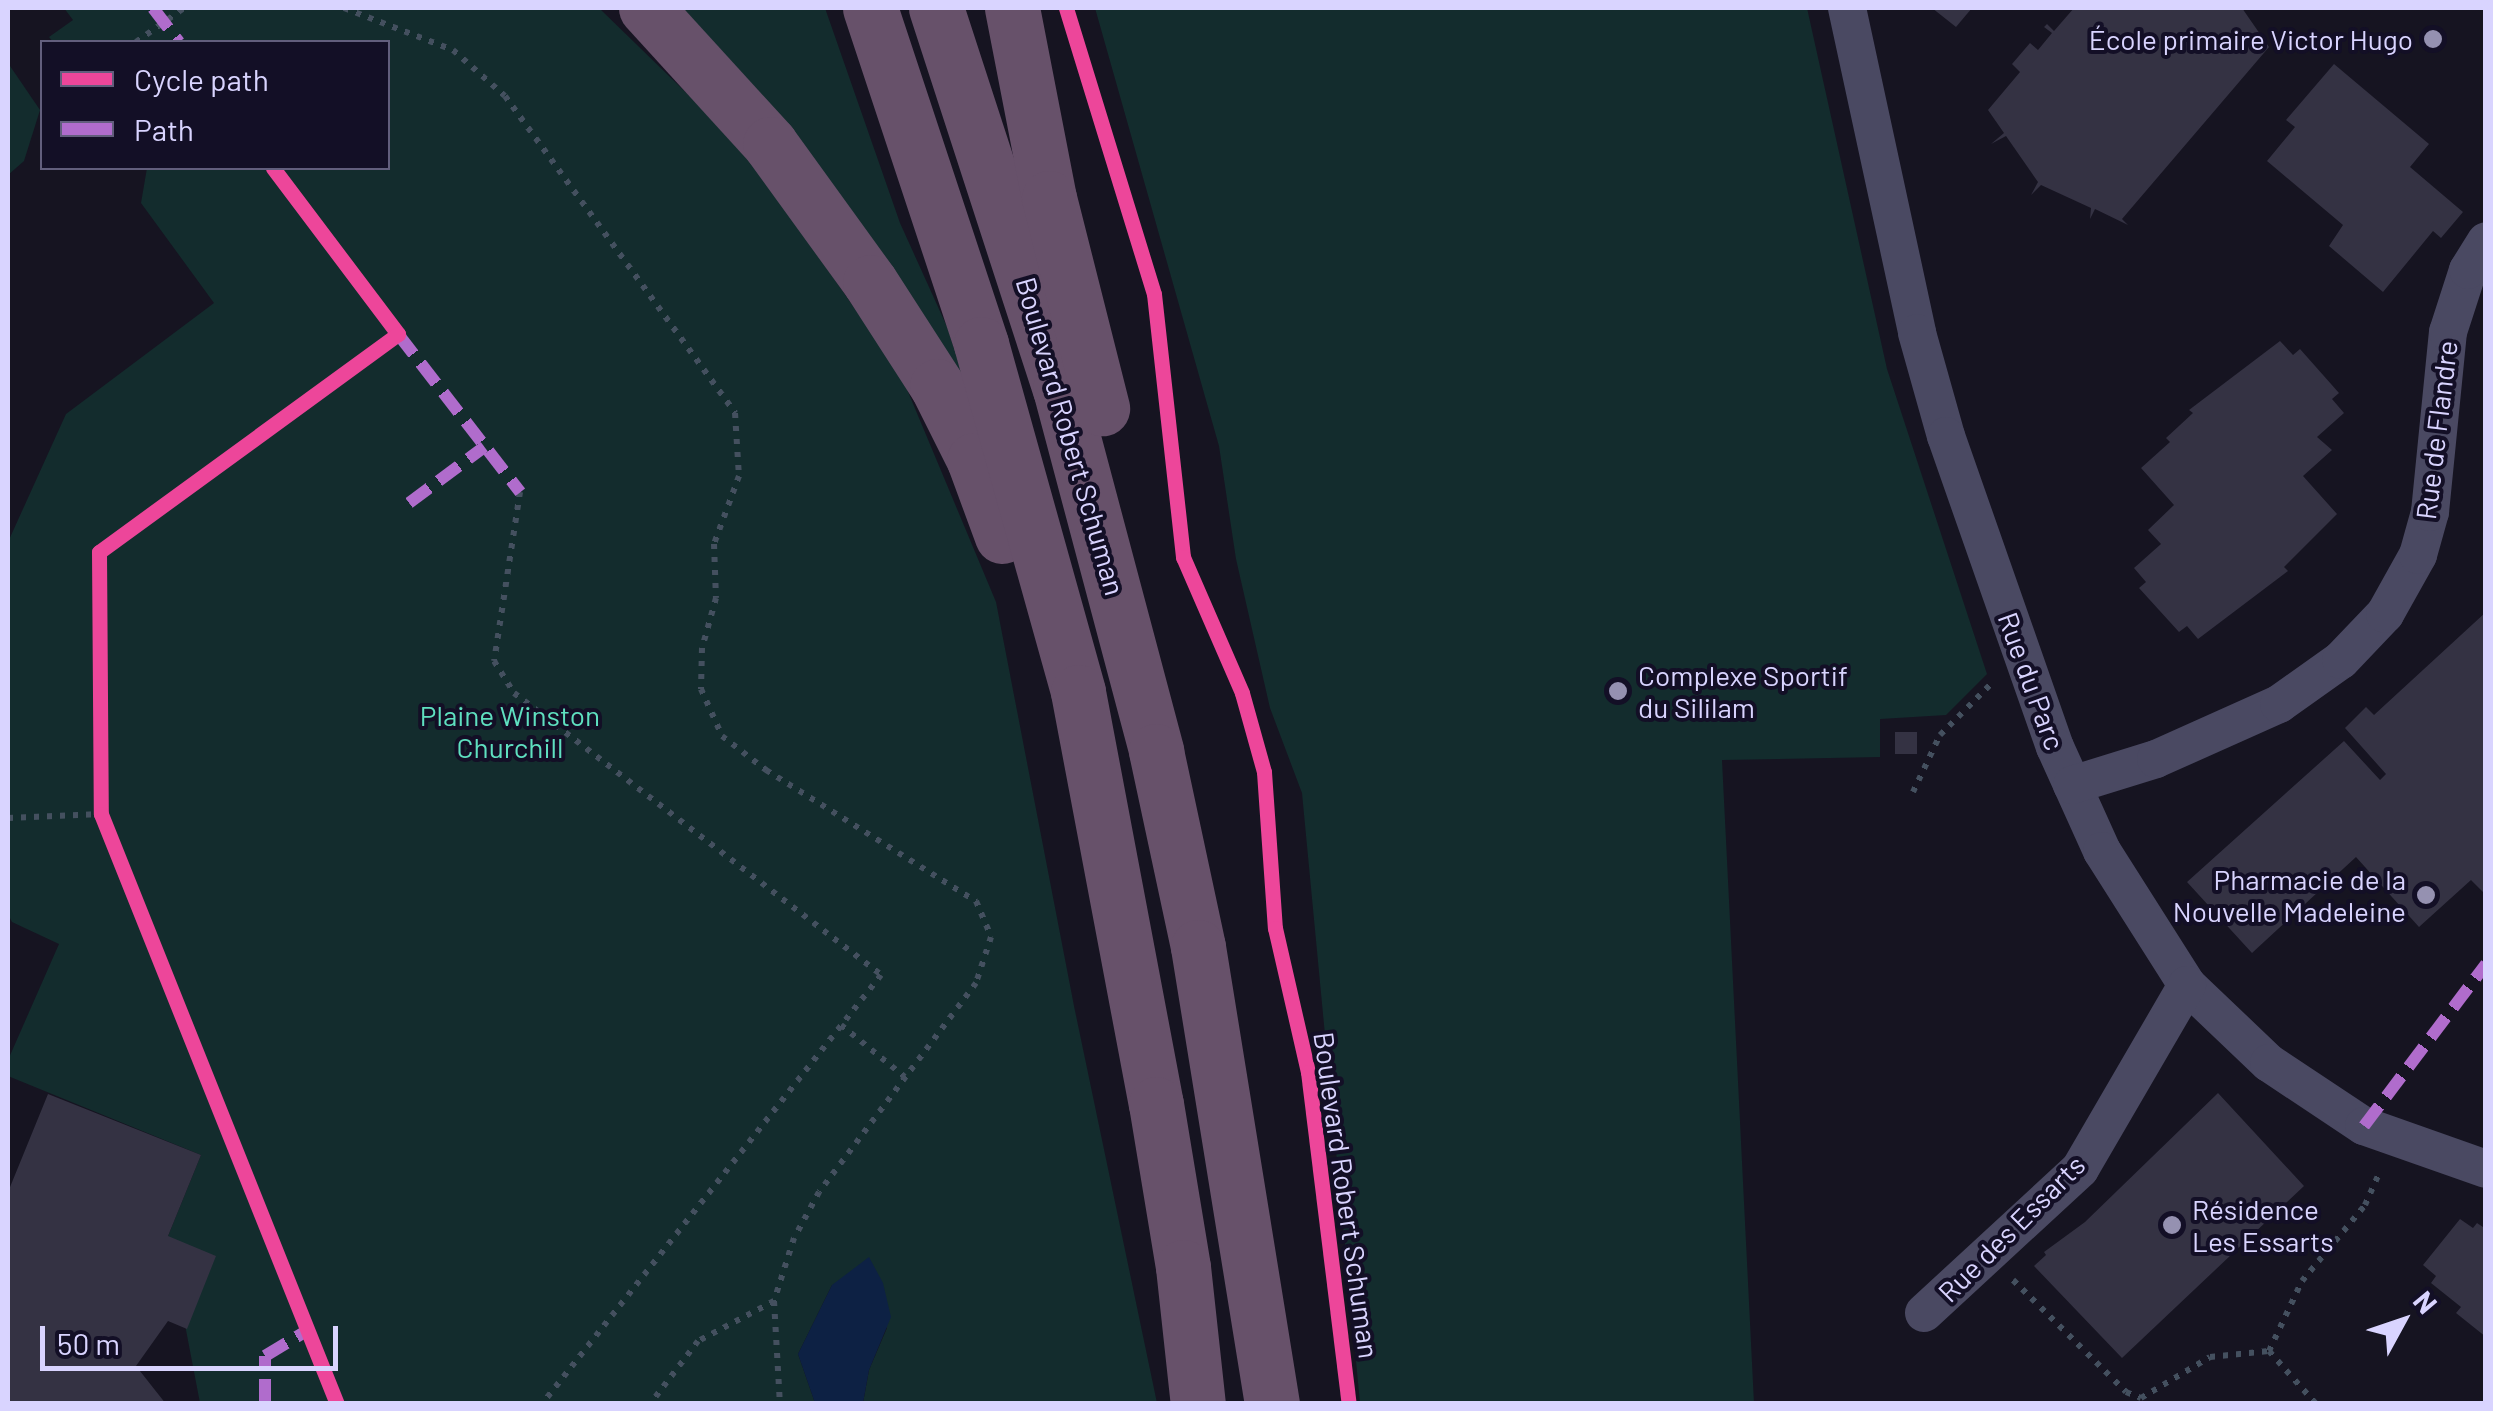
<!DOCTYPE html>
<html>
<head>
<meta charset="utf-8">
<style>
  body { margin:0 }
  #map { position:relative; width:2493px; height:1411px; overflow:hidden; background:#161421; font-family:Barlow,sans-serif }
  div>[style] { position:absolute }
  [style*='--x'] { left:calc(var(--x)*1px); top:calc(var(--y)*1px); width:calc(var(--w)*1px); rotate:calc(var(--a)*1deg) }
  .green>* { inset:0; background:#132c2d }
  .water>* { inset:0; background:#0d2144 }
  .building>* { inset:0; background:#343243; transform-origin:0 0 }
  .path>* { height:6px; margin-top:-3px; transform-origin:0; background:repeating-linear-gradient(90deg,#44505f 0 5px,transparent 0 13px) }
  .street>* { height:38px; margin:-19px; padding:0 19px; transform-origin:19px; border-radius:19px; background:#4a4962 }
  .highway>* { height:55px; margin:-27.5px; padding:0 27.5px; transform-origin:27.5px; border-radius:27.5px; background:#67516a }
  .quiet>* { height:12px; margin-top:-6px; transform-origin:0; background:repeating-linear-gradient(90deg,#b06ccc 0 25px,transparent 0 37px) }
  .cycleway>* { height:15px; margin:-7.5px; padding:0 7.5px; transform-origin:7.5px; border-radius:7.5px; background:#ed469a }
  .dots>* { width:28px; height:28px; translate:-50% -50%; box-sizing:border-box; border:5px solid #130f26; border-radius:50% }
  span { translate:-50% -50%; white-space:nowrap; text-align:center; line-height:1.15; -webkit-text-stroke:8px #130f26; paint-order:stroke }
  .poi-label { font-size:28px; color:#d9d4ff }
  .right { translate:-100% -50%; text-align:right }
  .left { translate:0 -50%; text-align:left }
  .street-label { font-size:28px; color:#d9d4ff }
  .park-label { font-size:28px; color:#5fe0c0 }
  .frame { position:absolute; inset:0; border:10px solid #d9d4ff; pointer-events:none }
  .legend { position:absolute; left:40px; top:40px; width:350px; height:130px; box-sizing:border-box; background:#130f26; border:2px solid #625e7d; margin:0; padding:12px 18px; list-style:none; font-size:30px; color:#d9d4ff }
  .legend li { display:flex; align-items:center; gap:20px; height:50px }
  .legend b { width:50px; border:2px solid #625e7d }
  .north { position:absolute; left:2353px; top:1271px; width:100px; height:100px; -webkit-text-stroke:8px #130f26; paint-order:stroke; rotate:50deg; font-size:28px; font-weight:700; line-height:40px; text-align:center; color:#d9d4ff }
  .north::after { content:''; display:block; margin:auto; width:35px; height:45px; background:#d9d4ff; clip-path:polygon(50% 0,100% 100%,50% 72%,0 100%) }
  .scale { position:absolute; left:40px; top:1326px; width:298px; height:45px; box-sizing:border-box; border:5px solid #d9d4ff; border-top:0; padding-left:12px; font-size:30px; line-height:35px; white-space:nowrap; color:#d9d4ff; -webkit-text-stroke:8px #130f26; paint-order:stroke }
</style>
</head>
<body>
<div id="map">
  <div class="green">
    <i style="clip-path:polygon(64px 8px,599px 8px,743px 148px,901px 375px,996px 602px,1074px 1006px,1157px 1403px,863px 1403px,869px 1370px,887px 1328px,832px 1285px,798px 1354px,815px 1403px,200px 1403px,168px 1236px,201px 1155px,8px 1076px,8px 1060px,59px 944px,12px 922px,8px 914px,8px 542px,66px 414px,214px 303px,141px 203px,147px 168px,388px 168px,388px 42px,53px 42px,49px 37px,73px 20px)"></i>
    <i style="clip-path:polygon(674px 8px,825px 8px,900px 223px,948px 329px,975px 417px)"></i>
    <i style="clip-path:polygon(1095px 8px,1807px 8px,1887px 369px,1987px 674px,1946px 715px,1880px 719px,1880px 757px,1722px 760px,1754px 1403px,1360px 1403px,1302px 793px,1270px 708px,1236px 559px,1219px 446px)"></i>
    <i style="clip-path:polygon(8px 63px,40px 110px,24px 161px,8px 175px)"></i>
  </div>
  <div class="water">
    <i style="clip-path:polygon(869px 1257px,883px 1283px,891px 1317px,869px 1370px,863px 1403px,815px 1403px,798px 1354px,832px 1285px)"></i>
  </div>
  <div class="building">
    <i style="clip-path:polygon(1932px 8px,1972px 8px,1956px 27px)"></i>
    <i style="clip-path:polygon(2074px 8px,2242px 8px,2269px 47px,2122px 219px,2128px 225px,2095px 209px,2090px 219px,2091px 208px,2041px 185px,2031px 195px,2038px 182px,2006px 136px,1991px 144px,2004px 133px,1988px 110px,2020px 72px,2012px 64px,2030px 43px,2038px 50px,2052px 33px,2044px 27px,2047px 24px,2054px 31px)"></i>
    <i style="clip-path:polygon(2334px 64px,2429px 144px,2410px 167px,2463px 212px,2441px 238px,2433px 231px,2383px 292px,2329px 246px,2343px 225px,2267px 161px,2295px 127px,2286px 120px)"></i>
    <i style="clip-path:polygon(2280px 341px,2293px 355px,2300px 349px,2339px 393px,2332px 399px,2344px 413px,2317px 437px,2332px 450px,2303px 476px,2337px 514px,2284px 567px,2288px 571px,2198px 639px,2187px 626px,2179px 632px,2139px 588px,2146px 582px,2134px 568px,2161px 544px,2148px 530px,2174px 505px,2141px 468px,2170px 442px,2166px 438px,2193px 413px,2189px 410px)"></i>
    <i style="clip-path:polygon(2486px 612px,2486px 895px,2471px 880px,2419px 927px,2356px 857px,2252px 953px,2187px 882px,2344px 741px,2380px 780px,2386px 774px,2345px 728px,2366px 707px,2374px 715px)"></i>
    <i style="left:1895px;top:732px;width:22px;height:22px"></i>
    <i style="clip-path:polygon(2218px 1093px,2304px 1186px,2122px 1358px,2034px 1266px,2046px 1255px,2044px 1252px,2085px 1222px)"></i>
    <i style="clip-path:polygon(48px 1094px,201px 1155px,168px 1236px,216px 1256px,187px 1329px,168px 1321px,136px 1366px,166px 1404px,8px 1404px,8px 1192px)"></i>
    <i style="clip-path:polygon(2460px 1219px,2473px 1228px,2477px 1223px,2486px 1229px,2486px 1337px,2456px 1313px,2461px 1307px,2431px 1283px,2436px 1276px,2423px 1265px)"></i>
  </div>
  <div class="path">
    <i style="--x:344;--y:8;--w:117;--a:21.1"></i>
    <i style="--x:453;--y:50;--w:69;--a:41.5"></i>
    <i style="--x:505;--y:96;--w:392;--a:54"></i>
    <i style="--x:735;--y:413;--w:63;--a:86.4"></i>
    <i style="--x:739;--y:476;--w:72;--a:110.2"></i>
    <i style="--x:714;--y:544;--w:54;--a:87.9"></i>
    <i style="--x:716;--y:598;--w:52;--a:105.6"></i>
    <i style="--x:702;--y:648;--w:41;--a:91.4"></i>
    <i style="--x:701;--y:689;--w:51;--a:65.9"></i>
    <i style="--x:722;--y:736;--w:56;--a:37.7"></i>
    <i style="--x:766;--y:770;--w:248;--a:32"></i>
    <i style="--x:976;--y:901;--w:39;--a:67"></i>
    <i style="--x:991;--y:937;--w:48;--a:108.1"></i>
    <i style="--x:976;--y:983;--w:261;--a:126.9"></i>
    <i style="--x:819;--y:1192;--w:52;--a:118.5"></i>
    <i style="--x:794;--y:1238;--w:66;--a:107.6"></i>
    <i style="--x:774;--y:1301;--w:86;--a:152.2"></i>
    <i style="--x:698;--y:1341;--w:79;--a:127.3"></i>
    <i style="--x:136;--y:42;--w:59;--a:-35.3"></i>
    <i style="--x:520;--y:492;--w:171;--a:98.7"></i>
    <i style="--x:494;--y:661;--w:38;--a:58"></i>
    <i style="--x:514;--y:693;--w:463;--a:37.5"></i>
    <i style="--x:881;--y:975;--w:547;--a:128.32"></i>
    <i style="--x:1913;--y:792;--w:63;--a:-64.7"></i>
    <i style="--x:1940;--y:735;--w:75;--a:-45"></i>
    <i style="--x:8;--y:818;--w:93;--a:-2.5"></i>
    <i style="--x:841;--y:1025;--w:82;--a:39.1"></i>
    <i style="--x:2013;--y:1280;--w:159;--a:44.7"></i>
    <i style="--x:2126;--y:1392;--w:16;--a:22"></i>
    <i style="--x:2141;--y:1398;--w:80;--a:-30.7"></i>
    <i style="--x:2210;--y:1357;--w:59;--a:-5.8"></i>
    <i style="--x:2269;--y:1351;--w:71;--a:48.4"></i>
    <i style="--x:774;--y:1301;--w:103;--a:86.7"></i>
    <i style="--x:2269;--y:1351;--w:77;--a:-64.8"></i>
    <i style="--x:2302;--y:1281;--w:99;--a:-50.3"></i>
    <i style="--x:2365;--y:1205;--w:36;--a:-66"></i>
  </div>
  <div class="street">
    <i style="--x:1847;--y:8;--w:332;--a:77.8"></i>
    <i style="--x:1917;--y:333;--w:107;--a:74.3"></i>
    <i style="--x:1946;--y:436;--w:330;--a:70.7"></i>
    <i style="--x:2055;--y:747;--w:114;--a:65.7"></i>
    <i style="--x:2102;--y:851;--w:159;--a:57.6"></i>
    <i style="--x:2187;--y:985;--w:113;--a:43.6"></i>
    <i style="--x:2269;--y:1063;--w:114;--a:33.6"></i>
    <i style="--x:2364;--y:1126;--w:129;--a:19.4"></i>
    <i style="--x:2072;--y:785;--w:88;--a:-17.2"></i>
    <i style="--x:2156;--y:759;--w:135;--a:-24.1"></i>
    <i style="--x:2279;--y:704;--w:76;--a:-35.4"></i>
    <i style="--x:2341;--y:660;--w:64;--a:-46.3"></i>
    <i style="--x:2385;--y:614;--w:68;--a:-60.8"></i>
    <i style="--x:2418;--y:555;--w:45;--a:-74.4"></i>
    <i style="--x:2430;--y:512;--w:181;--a:-84.3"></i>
    <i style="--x:2448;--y:332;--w:65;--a:-72.1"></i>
    <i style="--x:2468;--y:270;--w:34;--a:-58"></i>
    <i style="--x:1924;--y:1313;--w:212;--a:-42.7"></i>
    <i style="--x:2080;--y:1169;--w:213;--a:-59.8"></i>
  </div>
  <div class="highway">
    <i style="--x:646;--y:8;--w:184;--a:47.6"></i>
    <i style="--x:770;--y:144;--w:170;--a:54.1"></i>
    <i style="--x:870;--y:282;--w:124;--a:57.2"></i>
    <i style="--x:937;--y:386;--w:83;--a:63.4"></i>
    <i style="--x:974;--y:460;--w:81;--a:69.8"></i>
    <i style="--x:870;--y:8;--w:354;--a:71.7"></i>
    <i style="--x:981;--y:344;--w:361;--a:74.4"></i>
    <i style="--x:1078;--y:692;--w:419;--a:79.3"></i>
    <i style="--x:1156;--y:1104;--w:165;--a:80.6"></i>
    <i style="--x:1183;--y:1267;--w:138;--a:83.8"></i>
    <i style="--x:936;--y:8;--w:401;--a:72"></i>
    <i style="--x:1060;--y:389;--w:375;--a:75.1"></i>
    <i style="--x:1156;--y:751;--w:200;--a:77.9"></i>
    <i style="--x:1198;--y:947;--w:463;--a:80.8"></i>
    <i style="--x:1012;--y:8;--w:194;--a:79"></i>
    <i style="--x:1049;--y:198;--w:217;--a:75.8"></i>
  </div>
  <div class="quiet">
    <i style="--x:153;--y:8;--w:43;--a:52.6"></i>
    <i style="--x:398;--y:334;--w:200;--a:52.3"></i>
    <i style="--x:409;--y:503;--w:94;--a:-36.7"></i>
    <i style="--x:2364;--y:1126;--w:203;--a:-53"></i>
    <i style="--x:265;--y:1404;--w:48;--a:-90"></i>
    <i style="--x:265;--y:1356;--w:50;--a:-31.2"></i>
  </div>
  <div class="cycleway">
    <i style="--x:1066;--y:8;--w:299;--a:72.9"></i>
    <i style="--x:1154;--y:294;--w:265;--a:83.7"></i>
    <i style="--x:1183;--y:557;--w:148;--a:66.5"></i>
    <i style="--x:1242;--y:693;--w:82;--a:74.4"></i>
    <i style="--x:1264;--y:772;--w:156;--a:86"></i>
    <i style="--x:1275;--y:928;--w:148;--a:77.1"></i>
    <i style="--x:1308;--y:1072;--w:335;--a:83"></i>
    <i style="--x:273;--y:168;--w:208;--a:53"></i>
    <i style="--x:398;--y:334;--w:370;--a:143.9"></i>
    <i style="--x:99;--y:552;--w:262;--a:89.6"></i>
    <i style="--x:101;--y:814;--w:635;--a:68.2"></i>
  </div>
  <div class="dots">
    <i style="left:2433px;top:39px;background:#9591b1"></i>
    <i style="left:1618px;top:691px;background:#9591b1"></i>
    <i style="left:2426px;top:895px;background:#9591b1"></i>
    <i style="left:2172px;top:1225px;background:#9591b1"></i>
  </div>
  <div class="poi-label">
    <span class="right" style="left:2413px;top:39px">École primaire Victor Hugo</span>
    <span class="left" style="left:1638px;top:691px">Complexe Sportif<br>du Sililam</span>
    <span class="right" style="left:2406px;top:895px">Pharmacie de la<br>Nouvelle Madeleine</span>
    <span class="left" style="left:2192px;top:1225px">Résidence<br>Les Essarts</span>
  </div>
  <div class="street-label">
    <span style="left:2436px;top:430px;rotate:-83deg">Rue de Flandre</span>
    <span style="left:1071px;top:436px;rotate:74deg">Boulevard Robert Schuman</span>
    <span style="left:2032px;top:681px;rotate:70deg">Rue du Parc</span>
    <span style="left:1347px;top:1195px;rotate:82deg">Boulevard Robert Schuman</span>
    <span style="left:2011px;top:1228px;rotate:-45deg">Rue des Essarts</span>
  </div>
  <div class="park-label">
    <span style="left:510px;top:731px">Plaine Winston<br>Churchill</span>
  </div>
  <div class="frame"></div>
  <ul class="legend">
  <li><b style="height:12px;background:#ed469a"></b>Cycle path</li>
  <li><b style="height:12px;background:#b06ccc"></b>Path</li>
  </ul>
  <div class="north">N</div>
  <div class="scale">50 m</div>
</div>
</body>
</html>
